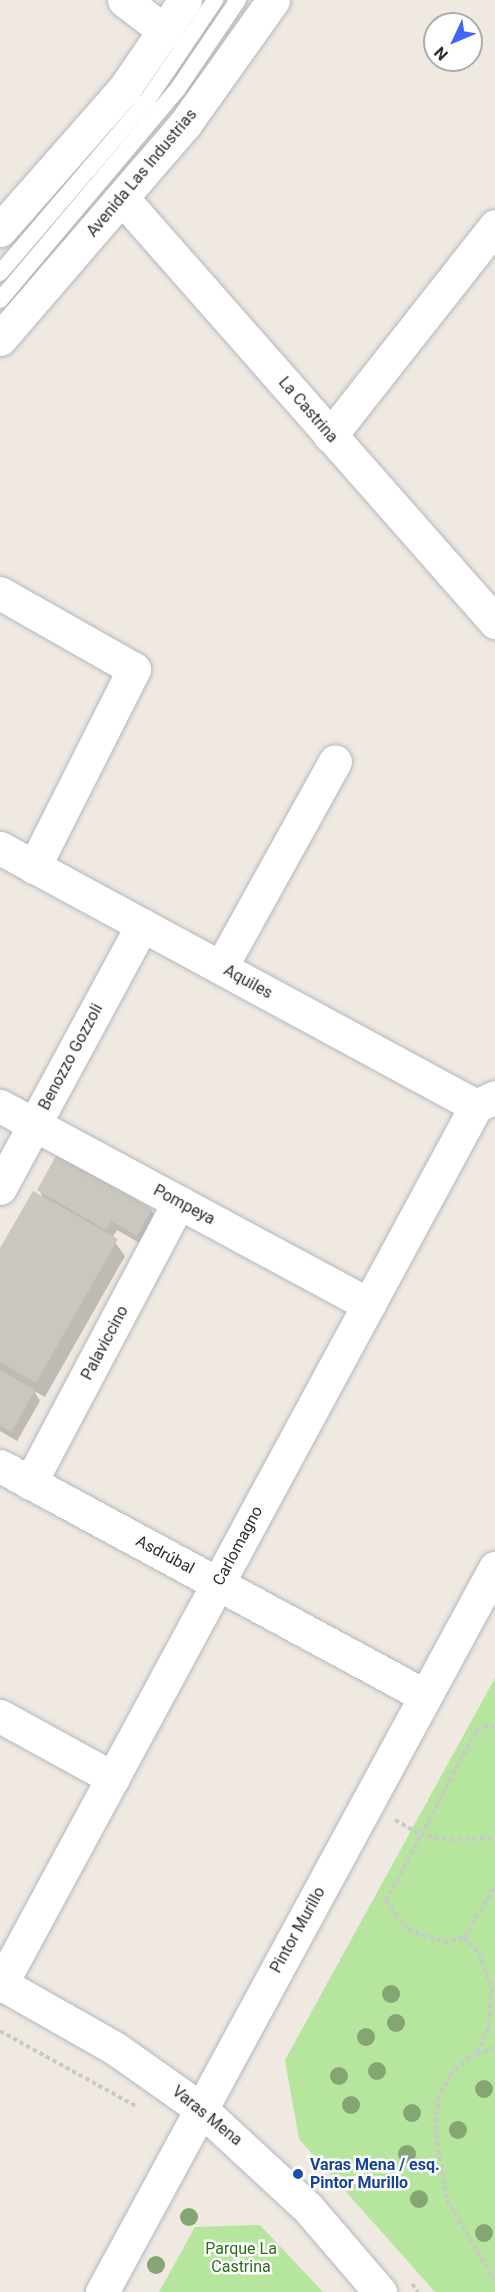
<!DOCTYPE html>
<html>
<head>
<meta charset="utf-8">
<style>
  body { margin:0 }
  #map { position:relative; width:495px; height:2292px; overflow:hidden; background:#efe9e1; font-family:Roboto,sans-serif }
  div>[style] { position:absolute }
  [style*='--x'] { left:calc(var(--x)*1px); top:calc(var(--y)*1px); width:calc(var(--w)*1px); rotate:calc(var(--a)*1deg) }
  .green>* { inset:0; background:#b6e59e }
  .shadow>* { inset:0; background:#0003 }
  .building>* { inset:0; background:#cbc7bf }
  .path>* { height:4px; margin-top:-2px; transform-origin:0; background:repeating-linear-gradient(90deg,#c9c9c9 0 4.5px,transparent 0 7.5px) }
  .roads { filter:drop-shadow(0 0 2px #b4b7c1) drop-shadow(0 0 2px #b4b7c1) }
  .lane>* { height:16px; margin:-8px; padding:0 8px; transform-origin:8px; border-radius:8px; background:#fff }
  .street>* { height:33px; margin:-16.5px; padding:0 16.5px; transform-origin:16.5px; border-radius:16.5px; background:#fff }
  .secondary>* { height:33px; margin:-16.5px; padding:0 16.5px; transform-origin:16.5px; border-radius:16.5px; background:#fff }
  .trees>* { width:18px; height:18px; margin:-9px; border-radius:50%; background:#84a574 }
  .dots>* { width:16px; height:16px; translate:-50% -50%; box-sizing:border-box; border:3px solid #fff; border-radius:50% }
  span { translate:-50% -50%; white-space:nowrap; text-align:center; line-height:1.15; -webkit-text-stroke:5px #fff; paint-order:stroke }
  .street-label { font-size:16px; color:#2e2e2e }
  .transit-label { font-size:16px; color:#164399; font-weight:700 }
  .left { translate:0 -50%; text-align:left }
  .park-label { font-size:16px; color:#2c6e1b }
  .north { position:absolute; left:423px; top:12px; width:60px; height:60px; box-sizing:border-box; background:#fff; border:2px solid #ababab; border-radius:50%; rotate:226deg; font-size:16px; font-weight:700; line-height:24px; text-align:center; color:#2e2e2e }
  .north::after { content:''; display:block; margin:auto; width:21px; height:27px; background:#4264fb; clip-path:polygon(50% 0,100% 100%,50% 72%,0 100%) }
</style>
</head>
<body>
<div id="map">
  <div class="green">
    <i style="clip-path:polygon(495px 1678px,495px 2292px,435px 2292px,299px 2139px,285px 2060px)"></i>
    <i style="clip-path:polygon(260px 2225px,323px 2292px,159px 2292px,195px 2227px)"></i>
  </div>
  <div class="shadow">
    <i style="clip-path:polygon(39px 1190px,151px 1210px,157px 1220px,143px 1245px,117px 1230px,112px 1238px,125px 1256px,45px 1397px,34px 1391px,40px 1401px,17px 1441px,0 1431px,0 1251px,44px 1199px)"></i>
  </div>
  <div class="building">
    <i style="clip-path:polygon(57px 1154px,152px 1209px,137px 1236px,111px 1221px,106px 1230px,37px 1190px)"></i>
    <i style="clip-path:polygon(33px 1191px,118px 1239px,36px 1383px,0 1362px,0 1248px)"></i>
    <i style="clip-path:polygon(0 1370px,35px 1390px,12px 1432px,0 1426px)"></i>
  </div>
  <div class="path">
    <i style="--x:495;--y:1728;--w:9;--a:-159"></i>
    <i style="--x:487;--y:1725;--w:13;--a:151"></i>
    <i style="--x:476;--y:1731;--w:192;--a:117.9"></i>
    <i style="--x:386;--y:1901;--w:36;--a:53"></i>
    <i style="--x:408;--y:1930;--w:38;--a:18"></i>
    <i style="--x:444;--y:1942;--w:21;--a:-14"></i>
    <i style="--x:464;--y:1937;--w:59;--a:-58.2"></i>
    <i style="--x:395;--y:1820;--w:29;--a:29"></i>
    <i style="--x:420;--y:1834;--w:31;--a:11"></i>
    <i style="--x:450;--y:1840;--w:45;--a:-2.5"></i>
    <i style="--x:464;--y:1937;--w:22;--a:47"></i>
    <i style="--x:479;--y:1953;--w:38;--a:70"></i>
    <i style="--x:492;--y:1989;--w:39;--a:96"></i>
    <i style="--x:488;--y:2028;--w:27;--a:114"></i>
    <i style="--x:0;--y:2031;--w:155;--a:28.9"></i>
    <i style="--x:495;--y:2048;--w:28;--a:161"></i>
    <i style="--x:469;--y:2057;--w:26;--a:137"></i>
    <i style="--x:450;--y:2075;--w:24;--a:118"></i>
    <i style="--x:439;--y:2096;--w:31;--a:97"></i>
    <i style="--x:435;--y:2127;--w:74;--a:80.7"></i>
    <i style="--x:447;--y:2200;--w:94;--a:59.3"></i>
    <i style="--x:412;--y:2284;--w:10;--a:53"></i>
  </div>
  <div class="roads">
    <div class="lane">
      <i style="--x:0;--y:273;--w:226;--a:-49.5"></i>
      <i style="--x:147;--y:101;--w:122;--a:-56"></i>
      <i style="--x:0;--y:300;--w:275;--a:-49.9"></i>
      <i style="--x:177;--y:90;--w:109;--a:-55.9"></i>
    </div>
    <div class="street">
      <i style="--x:124;--y:0;--w:53;--a:37.3"></i>
      <i style="--x:122;--y:198;--w:565;--a:48.66"></i>
      <i style="--x:330;--y:436;--w:267;--a:-51.8"></i>
      <i style="--x:0;--y:593;--w:154;--a:29.6"></i>
      <i style="--x:134;--y:669;--w:222;--a:116.8"></i>
      <i style="--x:0;--y:848;--w:541;--a:28.46"></i>
      <i style="--x:221;--y:967;--w:235;--a:-61"></i>
      <i style="--x:0;--y:1106;--w:419;--a:28.3"></i>
      <i style="--x:0;--y:1188;--w:299;--a:-61.6"></i>
      <i style="--x:0;--y:1466;--w:483;--a:28.4"></i>
      <i style="--x:30;--y:1483;--w:318;--a:-62.1"></i>
      <i style="--x:0;--y:1716;--w:129;--a:28.8"></i>
      <i style="--x:0;--y:1986;--w:1000;--a:-61.59"></i>
      <i style="--x:476;--y:1106;--w:21;--a:-25"></i>
      <i style="--x:102;--y:2292;--w:824;--a:-61.51"></i>
    </div>
    <div class="secondary">
      <i style="--x:0;--y:230;--w:188;--a:-48.7"></i>
      <i style="--x:124;--y:89;--w:108;--a:-55.6"></i>
      <i style="--x:0;--y:339;--w:284;--a:-49.3"></i>
      <i style="--x:185;--y:124;--w:152;--a:-54.6"></i>
      <i style="--x:0;--y:1983;--w:133;--a:29.6"></i>
      <i style="--x:116;--y:2049;--w:104;--a:35.2"></i>
      <i style="--x:201;--y:2109;--w:146;--a:42.8"></i>
      <i style="--x:308;--y:2208;--w:111;--a:49.4"></i>
    </div>
  </div>
  <div class="trees">
    <i style="left:391px;top:1994px"></i>
    <i style="left:396px;top:2023px"></i>
    <i style="left:366px;top:2037px"></i>
    <i style="left:377px;top:2071px"></i>
    <i style="left:339px;top:2076px"></i>
    <i style="left:484px;top:2089px"></i>
    <i style="left:351px;top:2105px"></i>
    <i style="left:412px;top:2113px"></i>
    <i style="left:458px;top:2130px"></i>
    <i style="left:407px;top:2154px"></i>
    <i style="left:419px;top:2199px"></i>
    <i style="left:189px;top:2217px"></i>
    <i style="left:484px;top:2233px"></i>
    <i style="left:156px;top:2265px"></i>
  </div>
  <div class="dots">
    <i style="left:298px;top:2174px;background:#1a4fb4"></i>
  </div>
  <div class="street-label">
    <span style="left:142px;top:173px;rotate:-50deg">Avenida Las Industrias</span>
    <span style="left:308px;top:410px;rotate:49deg">La Castrina</span>
    <span style="left:248px;top:982px;rotate:29deg">Aquiles</span>
    <span style="left:71px;top:1057px;rotate:-62deg">Benozzo Gozzoli</span>
    <span style="left:184px;top:1205px;rotate:28deg">Pompeya</span>
    <span style="left:105px;top:1343px;rotate:-62deg">Palaviccino</span>
    <span style="left:238px;top:1546px;rotate:-62deg">Carlomagno</span>
    <span style="left:165px;top:1555px;rotate:28deg">Asdrúbal</span>
    <span style="left:298px;top:1930px;rotate:-61deg">Pintor Murillo</span>
    <span style="left:207px;top:2116px;rotate:39deg">Varas Mena</span>
  </div>
  <div class="transit-label">
    <span class="left" style="left:310px;top:2174px">Varas Mena / esq.<br>Pintor Murillo</span>
  </div>
  <div class="park-label">
    <span style="left:241px;top:2258px">Parque La<br>Castrina</span>
  </div>
  <div class="north">N</div>
</div>
</body>
</html>
